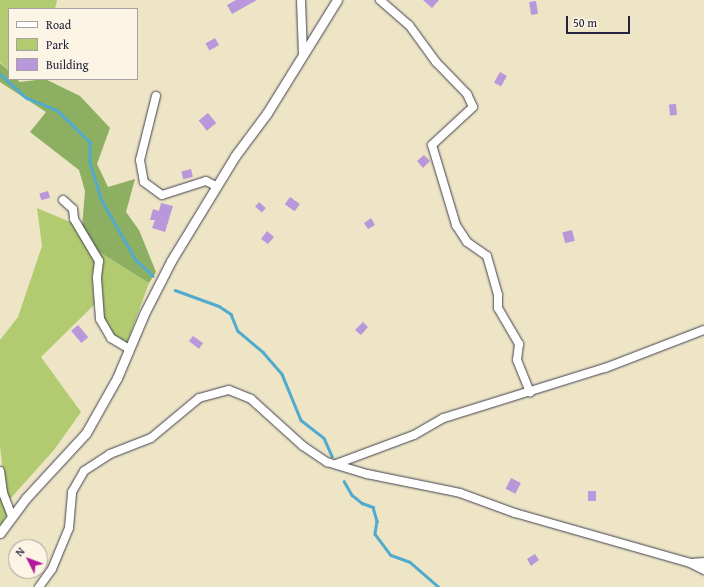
<!DOCTYPE html>
<html>
<head>
<meta charset="utf-8">
<style>
  body { margin:0 }
  #map { position:relative; width:704px; height:587px; overflow:hidden; background:#ede5c5; font-family:"Gentium Book Plus",serif }
  div>[style] { position:absolute }
  [style*='--x'] { left:calc(var(--x)*1px); top:calc(var(--y)*1px); width:calc(var(--w)*1px); rotate:calc(var(--a)*1deg) }
  .green>* { inset:0; background:#b2cb70 }
  .forest>* { inset:0; background:#8daf62 }
  .stream>* { height:2.5px; margin:-1.25px; padding:0 1.25px; transform-origin:1.25px; border-radius:1.25px; background:#50abce }
  .building>* { inset:0; background:#b897db; transform-origin:0 0 }
  .roads { filter:drop-shadow(0 0 1px #403f50) drop-shadow(0 0 1px #403f50) }
  .minor>* { height:8px; margin:-4px; padding:0 4px; transform-origin:4px; border-radius:4px; background:#fff }
  .tertiary>* { height:9px; margin:-4.5px; padding:0 4.5px; transform-origin:4.5px; border-radius:4.5px; background:#fff }
  span { translate:-50% -50%; white-space:nowrap; text-align:center; line-height:1.15; -webkit-text-stroke:3px #fcf5e5; paint-order:stroke }
  .legend { position:absolute; left:8px; top:8px; width:130px; height:72px; box-sizing:border-box; background:#fcf5e5; border:1px solid #a5a1a1; margin:0; padding:5px 7px; list-style:none; font-size:12px; color:#22223b }
  .legend li { display:flex; align-items:center; gap:8px; height:20px }
  .legend b { width:20px; border:1px solid #a5a1a1 }
  .north { position:absolute; left:8px; top:539px; width:40px; height:40px; box-sizing:border-box; background:#fcf5e5; border:1px solid #a5a1a1; border-radius:50%; rotate:312deg; font-size:11px; font-weight:700; line-height:16px; text-align:center; color:#22223b }
  .north::after { content:''; display:block; margin:auto; width:14px; height:18px; background:#b5179e; clip-path:polygon(50% 0,100% 100%,50% 72%,0 100%) }
  .scale { position:absolute; left:566px; top:16px; width:64px; height:18px; box-sizing:border-box; border:2px solid #22223b; border-top:0; padding-left:5px; font-size:12px; line-height:14px; white-space:nowrap; color:#22223b; -webkit-text-stroke:3px #fcf5e5; paint-order:stroke }
</style>
</head>
<body>
<div id="map">
  <div class="green">
    <i style="clip-path:polygon(0 0,57px 0,55px 9px,9px 9px,9px 71px,0 62px)"></i>
    <i style="clip-path:polygon(37px 208px,75px 224px,96px 259px,92px 276px,94px 305px,41px 357px,81px 412px,54px 450px,10px 499px,5px 490px,0 446px,0 340px,18px 317px,42px 246px)"></i>
    <i style="clip-path:polygon(96px 250px,149px 283px,127px 343px,112px 335px,103px 317px)"></i>
    <i style="clip-path:polygon(0 496px,7px 514px,0 527px)"></i>
  </div>
  <div class="forest">
    <i style="clip-path:polygon(0 63px,9px 71px,9px 79px,17px 79px,20px 82px,45px 79px,80px 96px,110px 128px,97px 164px,108px 187px,135px 179px,126px 212px,139px 230px,156px 272px,149px 283px,96px 250px,82px 227px,85px 191px,79px 170px,30px 132px,46px 112px,0 82px)"></i>
  </div>
  <div class="stream">
    <i style="--x:0;--y:74;--w:36;--a:42"></i>
    <i style="--x:27;--y:98;--w:32;--a:22"></i>
    <i style="--x:57;--y:110;--w:46;--a:44.1"></i>
    <i style="--x:90;--y:142;--w:20;--a:90"></i>
    <i style="--x:90;--y:162;--w:39;--a:73"></i>
    <i style="--x:101;--y:199;--w:70;--a:60.2"></i>
    <i style="--x:136;--y:260;--w:23;--a:43"></i>
    <i style="--x:175;--y:290;--w:47;--a:20"></i>
    <i style="--x:219;--y:306;--w:14;--a:34"></i>
    <i style="--x:231;--y:314;--w:18;--a:68"></i>
    <i style="--x:238;--y:331;--w:33;--a:40"></i>
    <i style="--x:263;--y:352;--w:29;--a:49"></i>
    <i style="--x:282;--y:374;--w:50;--a:67.6"></i>
    <i style="--x:301;--y:420;--w:29;--a:38"></i>
    <i style="--x:324;--y:438;--w:20;--a:66"></i>
    <i style="--x:344;--y:481;--w:16;--a:60"></i>
    <i style="--x:352;--y:495;--w:13;--a:39"></i>
    <i style="--x:362;--y:503;--w:12;--a:20"></i>
    <i style="--x:373;--y:507;--w:15;--a:74"></i>
    <i style="--x:377;--y:521;--w:13;--a:99"></i>
    <i style="--x:375;--y:534;--w:26;--a:53"></i>
    <i style="--x:391;--y:555;--w:20;--a:20"></i>
    <i style="--x:410;--y:562;--w:38;--a:41"></i>
  </div>
  <div class="building">
    <i style="clip-path:polygon(236px 0,257px 0,232px 14px,227px 5px)"></i>
    <i style="clip-path:polygon(423px 0,439px 0,432px 8px)"></i>
    <i style="left:536px;top:1px;width:13px;height:7px;rotate:81deg"></i>
    <i style="left:215px;top:38px;width:8px;height:11px;rotate:60deg"></i>
    <i style="left:500px;top:72px;width:8px;height:12px;rotate:30deg"></i>
    <i style="left:676px;top:104px;width:11px;height:7px;rotate:85deg"></i>
    <i style="left:208px;top:113px;width:13px;height:12px;rotate:51deg"></i>
    <i style="clip-path:polygon(424px 155px,430px 161px,423px 168px,417px 161px)"></i>
    <i style="left:191px;top:169px;width:8px;height:10px;rotate:76deg"></i>
    <i style="left:48px;top:191px;width:7px;height:9px;rotate:74deg"></i>
    <i style="left:290px;top:197px;width:12px;height:9px;rotate:35deg"></i>
    <i style="left:259px;top:202px;width:9px;height:6px;rotate:41deg"></i>
    <i style="clip-path:polygon(161px 203px,173px 206px,165px 232px,152px 228px,155px 220px,150px 220px,153px 209px,159px 211px)"></i>
    <i style="clip-path:polygon(371px 218px,375px 225px,368px 229px,364px 223px)"></i>
    <i style="left:572px;top:230px;width:11px;height:10px;rotate:75deg"></i>
    <i style="clip-path:polygon(267px 231px,274px 237px,268px 244px,261px 239px)"></i>
    <i style="clip-path:polygon(363px 322px,368px 327px,361px 335px,355px 330px)"></i>
    <i style="left:78px;top:325px;width:16px;height:9px;rotate:50deg"></i>
    <i style="clip-path:polygon(193px 336px,203px 343px,199px 349px,189px 341px)"></i>
    <i style="left:511px;top:478px;width:11px;height:12px;rotate:27deg"></i>
    <i style="left:588px;top:491px;width:8px;height:10px"></i>
    <i style="clip-path:polygon(535px 554px,539px 560px,531px 566px,527px 559px)"></i>
  </div>
  <div class="roads">
    <div class="minor">
      <i style="--x:301;--y:0;--w:54;--a:87.9"></i>
      <i style="--x:380;--y:0;--w:38;--a:41"></i>
      <i style="--x:409;--y:25;--w:46;--a:53.9"></i>
      <i style="--x:436;--y:62;--w:45;--a:45.9"></i>
      <i style="--x:467;--y:94;--w:14;--a:65"></i>
      <i style="--x:473;--y:107;--w:56;--a:137.2"></i>
      <i style="--x:432;--y:145;--w:84;--a:73.3"></i>
      <i style="--x:456;--y:225;--w:20;--a:57"></i>
      <i style="--x:467;--y:242;--w:24;--a:35"></i>
      <i style="--x:487;--y:256;--w:41;--a:74.2"></i>
      <i style="--x:498;--y:295;--w:13;--a:90"></i>
      <i style="--x:498;--y:308;--w:42;--a:59.7"></i>
      <i style="--x:519;--y:344;--w:16;--a:97"></i>
      <i style="--x:517;--y:360;--w:35;--a:68"></i>
      <i style="--x:156;--y:96;--w:66;--a:104"></i>
      <i style="--x:140;--y:160;--w:22;--a:80"></i>
      <i style="--x:144;--y:182;--w:22;--a:36"></i>
      <i style="--x:162;--y:195;--w:46;--a:-17.7"></i>
      <i style="--x:206;--y:181;--w:11;--a:27"></i>
      <i style="--x:63;--y:200;--w:13;--a:42"></i>
      <i style="--x:73;--y:209;--w:10;--a:84"></i>
      <i style="--x:74;--y:219;--w:49;--a:59.2"></i>
      <i style="--x:99;--y:261;--w:17;--a:97"></i>
      <i style="--x:97;--y:278;--w:41;--a:85.8"></i>
      <i style="--x:100;--y:319;--w:22;--a:60"></i>
      <i style="--x:111;--y:338;--w:21;--a:31"></i>
      <i style="--x:336;--y:464;--w:83;--a:-20.4"></i>
      <i style="--x:414;--y:435;--w:34;--a:-30"></i>
      <i style="--x:444;--y:418;--w:169;--a:-17.3"></i>
      <i style="--x:605;--y:368;--w:106;--a:-21"></i>
      <i style="--x:0;--y:471;--w:22;--a:82"></i>
      <i style="--x:3;--y:493;--w:25;--a:69"></i>
      <i style="--x:691;--y:563;--w:13;--a:-4"></i>
      <i style="--x:39;--y:587;--w:22;--a:-54"></i>
      <i style="--x:52;--y:569;--w:44;--a:-67.5"></i>
      <i style="--x:69;--y:528;--w:36;--a:-85"></i>
      <i style="--x:72;--y:492;--w:24;--a:-60"></i>
      <i style="--x:84;--y:471;--w:31;--a:-33"></i>
      <i style="--x:110;--y:454;--w:44;--a:-21.3"></i>
      <i style="--x:151;--y:438;--w:62;--a:-39.8"></i>
      <i style="--x:199;--y:398;--w:31;--a:-15"></i>
      <i style="--x:229;--y:390;--w:24;--a:22"></i>
      <i style="--x:251;--y:399;--w:70;--a:42.1"></i>
      <i style="--x:303;--y:446;--w:29;--a:34"></i>
      <i style="--x:327;--y:462;--w:42;--a:16.7"></i>
      <i style="--x:367;--y:474;--w:95;--a:11.5"></i>
      <i style="--x:460;--y:493;--w:59;--a:20"></i>
      <i style="--x:515;--y:513;--w:182;--a:15.9"></i>
      <i style="--x:690;--y:563;--w:16;--a:27"></i>
    </div>
    <div class="tertiary">
      <i style="--x:0;--y:533;--w:44;--a:-53.4"></i>
      <i style="--x:26;--y:498;--w:88;--a:-47.3"></i>
      <i style="--x:86;--y:433;--w:63;--a:-60.6"></i>
      <i style="--x:117;--y:378;--w:69;--a:-67.1"></i>
      <i style="--x:144;--y:314;--w:59;--a:-63"></i>
      <i style="--x:171;--y:261;--w:123;--a:-58.6"></i>
      <i style="--x:235;--y:156;--w:54;--a:-53.3"></i>
      <i style="--x:267;--y:113;--w:133;--a:-58.2"></i>
    </div>
  </div>
  <ul class="legend">
  <li><b style="height:5px;background:#fff"></b>Road</li>
  <li><b style="height:11px;background:#b2cb70"></b>Park</li>
  <li><b style="height:11px;background:#b897db"></b>Building</li>
  </ul>
  <div class="north">N</div>
  <div class="scale">50 m</div>
</div>
</body>
</html>
